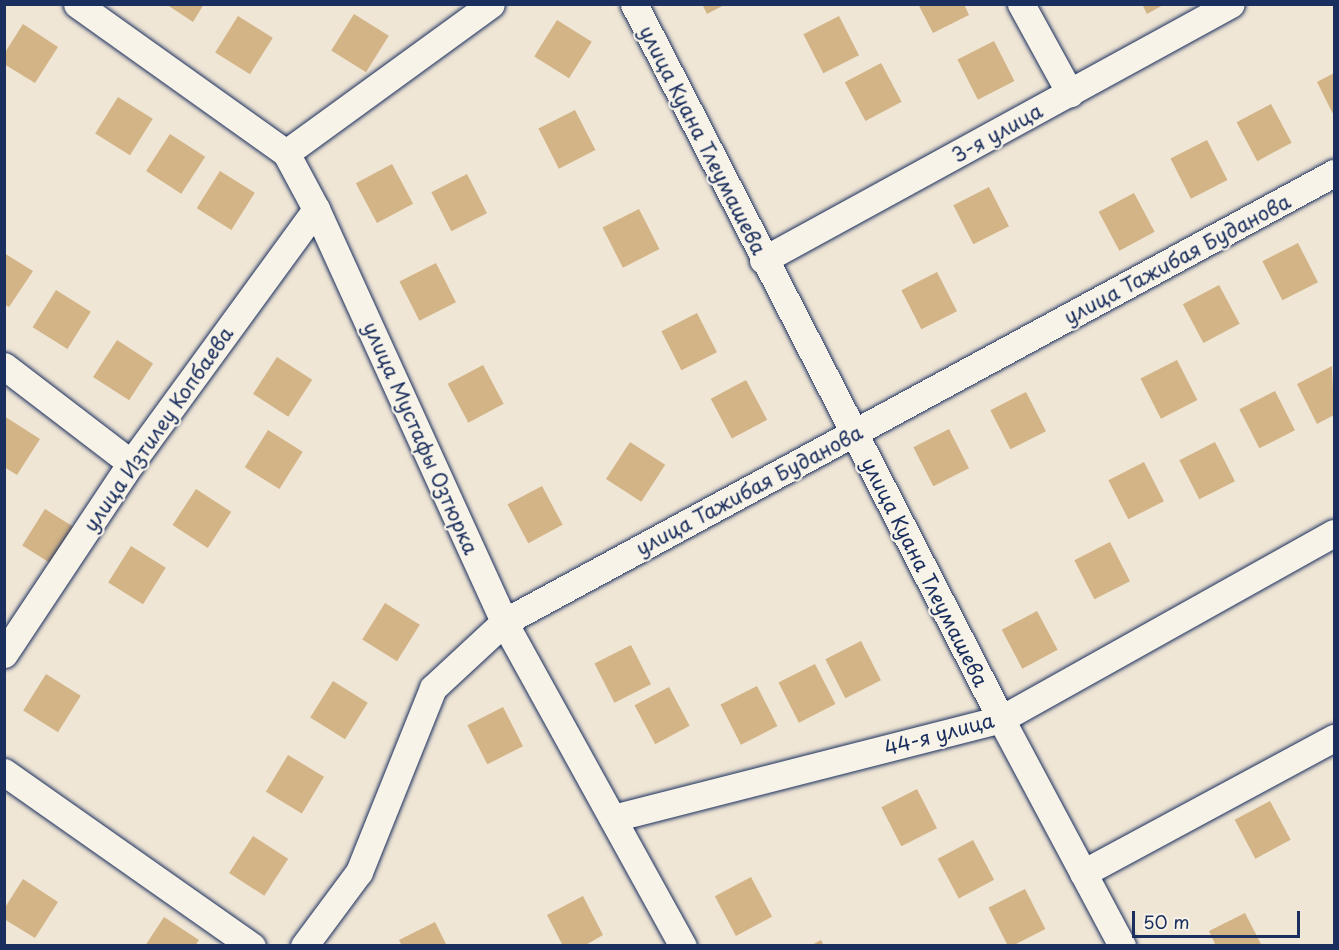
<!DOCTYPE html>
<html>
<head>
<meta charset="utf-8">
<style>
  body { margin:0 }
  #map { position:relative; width:1339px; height:950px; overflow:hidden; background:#f0e6d5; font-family:"Playpen Sans",sans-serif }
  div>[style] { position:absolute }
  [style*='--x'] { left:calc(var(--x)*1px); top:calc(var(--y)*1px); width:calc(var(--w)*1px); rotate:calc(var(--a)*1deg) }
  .building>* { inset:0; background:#d3b487; transform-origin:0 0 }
  .roads { filter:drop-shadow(0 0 2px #1b2f5e) drop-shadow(0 0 2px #1b2f5e) }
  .minor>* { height:27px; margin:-13.5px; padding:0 13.5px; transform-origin:13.5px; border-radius:13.5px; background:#f7f3e8 }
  span { translate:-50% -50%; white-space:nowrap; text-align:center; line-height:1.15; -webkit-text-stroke:4.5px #f7f3e8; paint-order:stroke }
  .street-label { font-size:20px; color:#1b2f5e }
  .frame { position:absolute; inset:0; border:6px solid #1b2f5e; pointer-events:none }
  .scale { position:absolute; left:1132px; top:911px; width:168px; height:27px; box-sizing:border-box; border:3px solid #1b2f5e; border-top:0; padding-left:8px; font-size:18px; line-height:21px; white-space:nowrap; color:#1b2f5e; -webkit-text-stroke:4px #f7f3e8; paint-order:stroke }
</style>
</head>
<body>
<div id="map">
  <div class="building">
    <i style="clip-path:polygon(166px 4px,204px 4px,193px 22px)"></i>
    <i style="clip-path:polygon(702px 4px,726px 4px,707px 14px)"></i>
    <i style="clip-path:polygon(918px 4px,964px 4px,969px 15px,933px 33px)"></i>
    <i style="clip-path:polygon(1142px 4px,1165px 4px,1147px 14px)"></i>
    <i style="left:354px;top:14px;width:41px;height:43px;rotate:32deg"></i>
    <i style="left:238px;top:16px;width:41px;height:43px;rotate:32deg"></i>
    <i style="left:839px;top:16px;width:44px;height:40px;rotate:63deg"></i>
    <i style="left:557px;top:20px;width:41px;height:43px;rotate:32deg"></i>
    <i style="clip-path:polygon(23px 24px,58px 47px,35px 83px,4px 64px,4px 54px)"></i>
    <i style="left:994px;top:41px;width:45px;height:41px;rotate:63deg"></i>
    <i style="left:881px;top:63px;width:44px;height:41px;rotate:62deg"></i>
    <i style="clip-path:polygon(1334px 73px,1334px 116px,1317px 82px)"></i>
    <i style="left:118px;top:97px;width:41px;height:43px;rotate:32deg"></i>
    <i style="left:1271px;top:104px;width:44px;height:39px;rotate:62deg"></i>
    <i style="left:575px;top:110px;width:45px;height:41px;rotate:63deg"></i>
    <i style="left:170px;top:134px;width:42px;height:44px;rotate:33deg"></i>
    <i style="left:1207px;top:140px;width:45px;height:41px;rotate:63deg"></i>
    <i style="left:392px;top:164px;width:45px;height:41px;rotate:62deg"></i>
    <i style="left:220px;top:171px;width:41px;height:44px;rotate:32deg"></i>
    <i style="left:467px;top:174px;width:44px;height:40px;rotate:63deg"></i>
    <i style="left:989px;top:187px;width:44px;height:40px;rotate:63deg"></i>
    <i style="left:1134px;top:193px;width:44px;height:40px;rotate:62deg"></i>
    <i style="left:639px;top:209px;width:45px;height:41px;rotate:63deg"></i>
    <i style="left:1298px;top:243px;width:44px;height:40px;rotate:63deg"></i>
    <i style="clip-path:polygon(4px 253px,33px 271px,9px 307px,4px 304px)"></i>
    <i style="left:436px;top:263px;width:44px;height:41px;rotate:63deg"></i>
    <i style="left:937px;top:272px;width:44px;height:40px;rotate:63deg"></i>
    <i style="left:1219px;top:285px;width:44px;height:41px;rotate:62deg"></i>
    <i style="left:56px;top:290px;width:41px;height:44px;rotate:32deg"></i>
    <i style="left:697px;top:313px;width:44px;height:40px;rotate:63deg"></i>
    <i style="left:117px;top:340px;width:43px;height:44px;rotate:33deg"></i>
    <i style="left:277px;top:357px;width:42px;height:44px;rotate:33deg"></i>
    <i style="left:1177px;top:360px;width:45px;height:41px;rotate:63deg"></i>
    <i style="left:483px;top:365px;width:44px;height:40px;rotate:62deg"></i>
    <i style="clip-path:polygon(1332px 366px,1334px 415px,1317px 424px,1297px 384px)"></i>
    <i style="left:746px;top:380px;width:45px;height:40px;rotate:62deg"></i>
    <i style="left:1275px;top:391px;width:44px;height:40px;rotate:63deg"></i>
    <i style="left:1026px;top:392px;width:44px;height:40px;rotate:63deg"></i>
    <i style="clip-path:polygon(4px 416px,40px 439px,17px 475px,4px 467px)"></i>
    <i style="left:949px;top:429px;width:44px;height:40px;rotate:63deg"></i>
    <i style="left:268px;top:430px;width:41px;height:44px;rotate:32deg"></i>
    <i style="left:630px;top:442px;width:42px;height:44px;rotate:33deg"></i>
    <i style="left:1215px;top:442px;width:44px;height:40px;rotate:63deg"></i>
    <i style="left:1144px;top:462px;width:44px;height:40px;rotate:63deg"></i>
    <i style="left:542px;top:486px;width:44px;height:39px;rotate:62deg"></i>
    <i style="left:196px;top:489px;width:42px;height:43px;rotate:33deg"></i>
    <i style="left:45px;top:509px;width:41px;height:43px;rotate:32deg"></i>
    <i style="left:1110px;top:542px;width:44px;height:40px;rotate:63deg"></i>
    <i style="left:131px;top:546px;width:41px;height:43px;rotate:32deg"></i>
    <i style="left:385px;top:603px;width:41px;height:43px;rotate:32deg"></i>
    <i style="left:1037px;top:611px;width:44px;height:40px;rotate:62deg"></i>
    <i style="left:861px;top:641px;width:44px;height:40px;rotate:63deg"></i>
    <i style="left:631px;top:645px;width:44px;height:41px;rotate:63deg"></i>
    <i style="left:815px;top:664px;width:45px;height:41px;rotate:63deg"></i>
    <i style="left:46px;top:674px;width:41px;height:43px;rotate:32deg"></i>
    <i style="left:333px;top:681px;width:41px;height:43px;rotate:32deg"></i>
    <i style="left:757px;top:686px;width:45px;height:41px;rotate:63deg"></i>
    <i style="left:669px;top:687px;width:44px;height:39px;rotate:62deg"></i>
    <i style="left:503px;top:707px;width:44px;height:40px;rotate:63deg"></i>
    <i style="left:288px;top:755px;width:42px;height:43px;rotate:31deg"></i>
    <i style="left:917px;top:789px;width:44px;height:40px;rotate:63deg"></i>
    <i style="left:1270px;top:801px;width:44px;height:40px;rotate:62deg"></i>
    <i style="left:253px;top:836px;width:42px;height:44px;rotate:33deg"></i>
    <i style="left:973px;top:840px;width:45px;height:40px;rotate:62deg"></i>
    <i style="left:751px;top:877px;width:45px;height:41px;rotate:62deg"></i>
    <i style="clip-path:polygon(23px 879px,58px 902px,35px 938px,4px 919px,4px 909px)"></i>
    <i style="left:1025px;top:889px;width:45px;height:41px;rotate:63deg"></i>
    <i style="clip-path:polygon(583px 896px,603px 935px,584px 946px,563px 946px,547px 915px)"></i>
    <i style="clip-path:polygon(1245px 913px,1262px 946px,1216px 946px,1209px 931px)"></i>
    <i style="clip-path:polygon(164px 917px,199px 940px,195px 946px,145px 946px)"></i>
    <i style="clip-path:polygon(435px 922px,447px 946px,402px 946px,399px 940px)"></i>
    <i style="clip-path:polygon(821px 940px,824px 946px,810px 946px)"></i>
  </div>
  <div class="roads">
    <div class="minor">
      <i style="--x:77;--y:4;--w:257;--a:35.5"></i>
      <i style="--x:286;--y:153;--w:64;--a:61.8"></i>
      <i style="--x:316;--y:209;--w:454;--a:65.5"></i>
      <i style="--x:504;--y:622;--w:370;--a:61.1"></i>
      <i style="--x:634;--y:4;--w:804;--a:62.83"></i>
      <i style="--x:1001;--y:719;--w:257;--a:61.9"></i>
      <i style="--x:1021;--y:4;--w:102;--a:61.2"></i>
      <i style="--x:286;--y:153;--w:253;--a:-36"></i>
      <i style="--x:763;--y:260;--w:533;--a:-28.68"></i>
      <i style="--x:4;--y:366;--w:160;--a:37.4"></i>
      <i style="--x:4;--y:654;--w:229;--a:-56.4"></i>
      <i style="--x:131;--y:463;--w:314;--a:-53.9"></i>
      <i style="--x:4;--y:772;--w:303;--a:35.1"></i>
      <i style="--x:613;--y:818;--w:400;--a:-14.3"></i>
      <i style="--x:1001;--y:719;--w:381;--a:-29.2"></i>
      <i style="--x:1083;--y:873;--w:285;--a:-28.3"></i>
      <i style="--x:304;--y:946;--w:92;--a:-53.4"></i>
      <i style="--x:359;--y:872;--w:198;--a:-68.1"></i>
      <i style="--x:433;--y:688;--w:97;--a:-42.9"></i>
      <i style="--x:504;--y:622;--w:944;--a:-28.41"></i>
    </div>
  </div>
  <div class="street-label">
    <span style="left:997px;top:133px;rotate:-29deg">3-я улица</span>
    <span style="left:703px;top:140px;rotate:63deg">улица Куана Тлеумашева</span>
    <span style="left:1177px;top:259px;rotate:-28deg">улица Тажибая Буданова</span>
    <span style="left:158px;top:429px;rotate:-55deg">улица Изтилеу Копбаева</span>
    <span style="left:421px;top:438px;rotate:66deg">улица Мустафы Озтюрка</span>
    <span style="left:749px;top:490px;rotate:-28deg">улица Тажибая Буданова</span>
    <span style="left:925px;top:572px;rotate:63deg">улица Куана Тлеумашева</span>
    <span style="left:939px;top:734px;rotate:-15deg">44-я улица</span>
  </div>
  <div class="frame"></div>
  <div class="scale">50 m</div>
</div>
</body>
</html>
